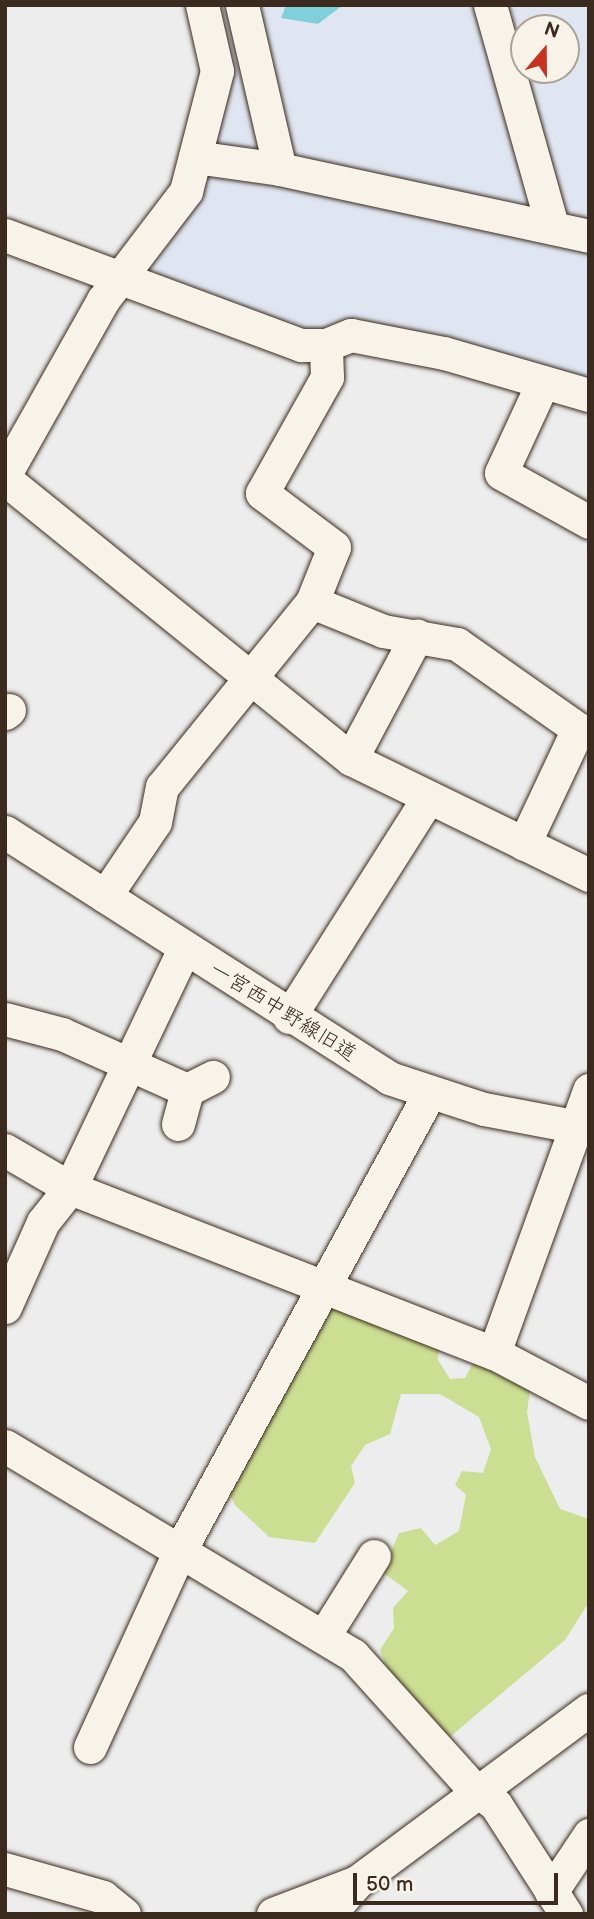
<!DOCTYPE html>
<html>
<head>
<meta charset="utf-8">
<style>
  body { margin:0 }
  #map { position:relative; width:594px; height:1919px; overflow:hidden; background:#ecedec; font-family:"Balsamiq Sans","Klee One",sans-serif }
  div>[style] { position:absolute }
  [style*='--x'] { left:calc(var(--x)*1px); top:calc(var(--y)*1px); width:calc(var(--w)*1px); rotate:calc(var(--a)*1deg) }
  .built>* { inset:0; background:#dfe6f1 }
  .green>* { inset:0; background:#ccde92 }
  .water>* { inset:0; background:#80d0dc }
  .roads { filter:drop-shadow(0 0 2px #3b2a1e) drop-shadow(0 0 2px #3b2a1e) }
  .minor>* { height:33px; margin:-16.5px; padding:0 16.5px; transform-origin:16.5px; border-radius:16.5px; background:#f7f3e8 }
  span { translate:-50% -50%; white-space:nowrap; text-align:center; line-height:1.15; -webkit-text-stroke:5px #f7f3e8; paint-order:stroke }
  .street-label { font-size:21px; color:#3b2a1e }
  .frame { position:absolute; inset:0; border:7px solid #3b2a1e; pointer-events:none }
  .north { position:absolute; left:510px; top:14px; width:70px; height:70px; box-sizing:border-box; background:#f7f3e8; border:2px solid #aca397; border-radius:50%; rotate:20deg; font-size:19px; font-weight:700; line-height:28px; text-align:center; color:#3b2a1e }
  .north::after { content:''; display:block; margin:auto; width:24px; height:32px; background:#c8321e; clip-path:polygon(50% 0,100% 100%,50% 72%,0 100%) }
  .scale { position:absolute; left:353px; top:1873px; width:205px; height:32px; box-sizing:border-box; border:4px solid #3b2a1e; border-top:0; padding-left:9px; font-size:21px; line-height:24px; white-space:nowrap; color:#3b2a1e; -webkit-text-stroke:5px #f7f3e8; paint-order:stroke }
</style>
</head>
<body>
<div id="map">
  <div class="built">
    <i style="clip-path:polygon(evenodd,217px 5px,589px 5px,589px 379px,325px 337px,156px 282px,151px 263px,217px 5px,524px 28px,566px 28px,566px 70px,524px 70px,524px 28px)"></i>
  </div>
  <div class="green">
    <i style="clip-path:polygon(326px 1303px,441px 1334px,438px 1360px,450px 1379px,465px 1378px,474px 1361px,532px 1376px,527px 1412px,535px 1457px,560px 1509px,589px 1519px,589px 1602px,565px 1640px,451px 1736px,426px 1727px,396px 1693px,380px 1650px,394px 1628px,393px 1608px,408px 1591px,382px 1572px,399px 1533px,421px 1528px,435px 1545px,459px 1531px,466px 1495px,455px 1485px,462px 1471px,483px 1473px,491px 1449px,479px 1417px,440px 1394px,401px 1394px,390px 1434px,365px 1445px,351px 1466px,355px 1483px,315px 1543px,269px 1537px,235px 1505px,227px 1487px)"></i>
  </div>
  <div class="water">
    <i style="clip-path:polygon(343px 5px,318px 24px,281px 18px,286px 5px)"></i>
  </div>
  <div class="roads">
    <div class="minor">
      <i style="--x:242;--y:5;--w:168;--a:77"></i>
      <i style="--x:490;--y:5;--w:230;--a:74.3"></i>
      <i style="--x:195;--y:157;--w:86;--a:8"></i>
      <i style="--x:280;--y:169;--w:316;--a:12.2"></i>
      <i style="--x:5;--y:235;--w:316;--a:20.4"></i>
      <i style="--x:301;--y:345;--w:25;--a:0"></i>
      <i style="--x:326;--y:345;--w:27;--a:-22"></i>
      <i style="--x:351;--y:335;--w:95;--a:11"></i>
      <i style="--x:444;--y:353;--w:151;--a:16.2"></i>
      <i style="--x:543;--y:382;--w:100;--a:114.8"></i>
      <i style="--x:501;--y:473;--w:101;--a:29.1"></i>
      <i style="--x:5;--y:474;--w:200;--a:-60.6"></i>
      <i style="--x:103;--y:300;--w:137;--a:-52.7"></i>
      <i style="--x:186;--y:191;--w:124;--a:-75.5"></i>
      <i style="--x:217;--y:71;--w:68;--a:-102.8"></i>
      <i style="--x:5;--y:479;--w:445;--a:39"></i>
      <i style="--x:351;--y:759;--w:265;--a:26"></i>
      <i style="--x:312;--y:602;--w:77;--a:22.2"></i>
      <i style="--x:383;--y:631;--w:75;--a:10"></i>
      <i style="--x:457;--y:644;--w:148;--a:35.1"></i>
      <i style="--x:578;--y:729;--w:127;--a:115.2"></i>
      <i style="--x:5;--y:713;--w:5;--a:-37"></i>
      <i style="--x:351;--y:759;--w:140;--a:-62"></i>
      <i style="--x:5;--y:832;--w:456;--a:32.6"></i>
      <i style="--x:389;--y:1078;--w:100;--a:18.1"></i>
      <i style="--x:484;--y:1109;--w:107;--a:10.8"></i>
      <i style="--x:105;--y:896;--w:89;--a:-56"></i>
      <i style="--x:155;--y:822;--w:36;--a:-79"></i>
      <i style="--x:162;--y:787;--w:238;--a:-51"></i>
      <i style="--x:312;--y:602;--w:59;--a:-68.2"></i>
      <i style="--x:334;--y:547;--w:90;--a:-143.1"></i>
      <i style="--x:262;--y:493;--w:133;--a:-60.7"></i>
      <i style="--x:327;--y:377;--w:32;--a:-92"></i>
      <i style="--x:289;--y:1017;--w:259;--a:-57.6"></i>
      <i style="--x:5;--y:1019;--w:59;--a:14.7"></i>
      <i style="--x:62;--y:1034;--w:137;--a:24.1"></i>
      <i style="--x:178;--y:1124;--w:35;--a:-75"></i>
      <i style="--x:187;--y:1090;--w:29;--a:-27"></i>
      <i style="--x:5;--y:1150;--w:75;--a:30.3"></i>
      <i style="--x:70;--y:1188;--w:455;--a:21.3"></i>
      <i style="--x:494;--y:1353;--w:107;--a:27.8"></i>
      <i style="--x:5;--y:1307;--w:93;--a:-65.9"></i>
      <i style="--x:43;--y:1222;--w:43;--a:-51.5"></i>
      <i style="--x:70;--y:1188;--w:265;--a:-64.5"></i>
      <i style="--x:494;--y:1353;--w:280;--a:-70.1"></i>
      <i style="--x:5;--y:1446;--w:406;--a:31"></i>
      <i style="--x:353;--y:1655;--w:176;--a:48"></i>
      <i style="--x:471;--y:1786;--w:31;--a:37"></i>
      <i style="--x:496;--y:1805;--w:130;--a:57.3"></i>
      <i style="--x:325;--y:1634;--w:92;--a:-57.9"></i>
      <i style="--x:90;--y:1747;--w:217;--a:-65.4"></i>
      <i style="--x:180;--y:1550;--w:520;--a:-61.36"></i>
      <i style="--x:5;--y:1869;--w:102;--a:15.9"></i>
      <i style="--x:103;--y:1897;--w:27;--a:39"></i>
      <i style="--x:551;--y:1892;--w:69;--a:-56.3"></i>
      <i style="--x:273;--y:1914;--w:90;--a:-20.9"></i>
      <i style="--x:329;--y:1914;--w:43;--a:-48.8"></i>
      <i style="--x:357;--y:1882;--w:289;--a:-36.6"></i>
    </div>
  </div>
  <div class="street-label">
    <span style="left:283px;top:1012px;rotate:32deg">一宮西中野線旧道</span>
  </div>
  <div class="frame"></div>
  <div class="north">N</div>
  <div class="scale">50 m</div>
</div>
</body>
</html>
